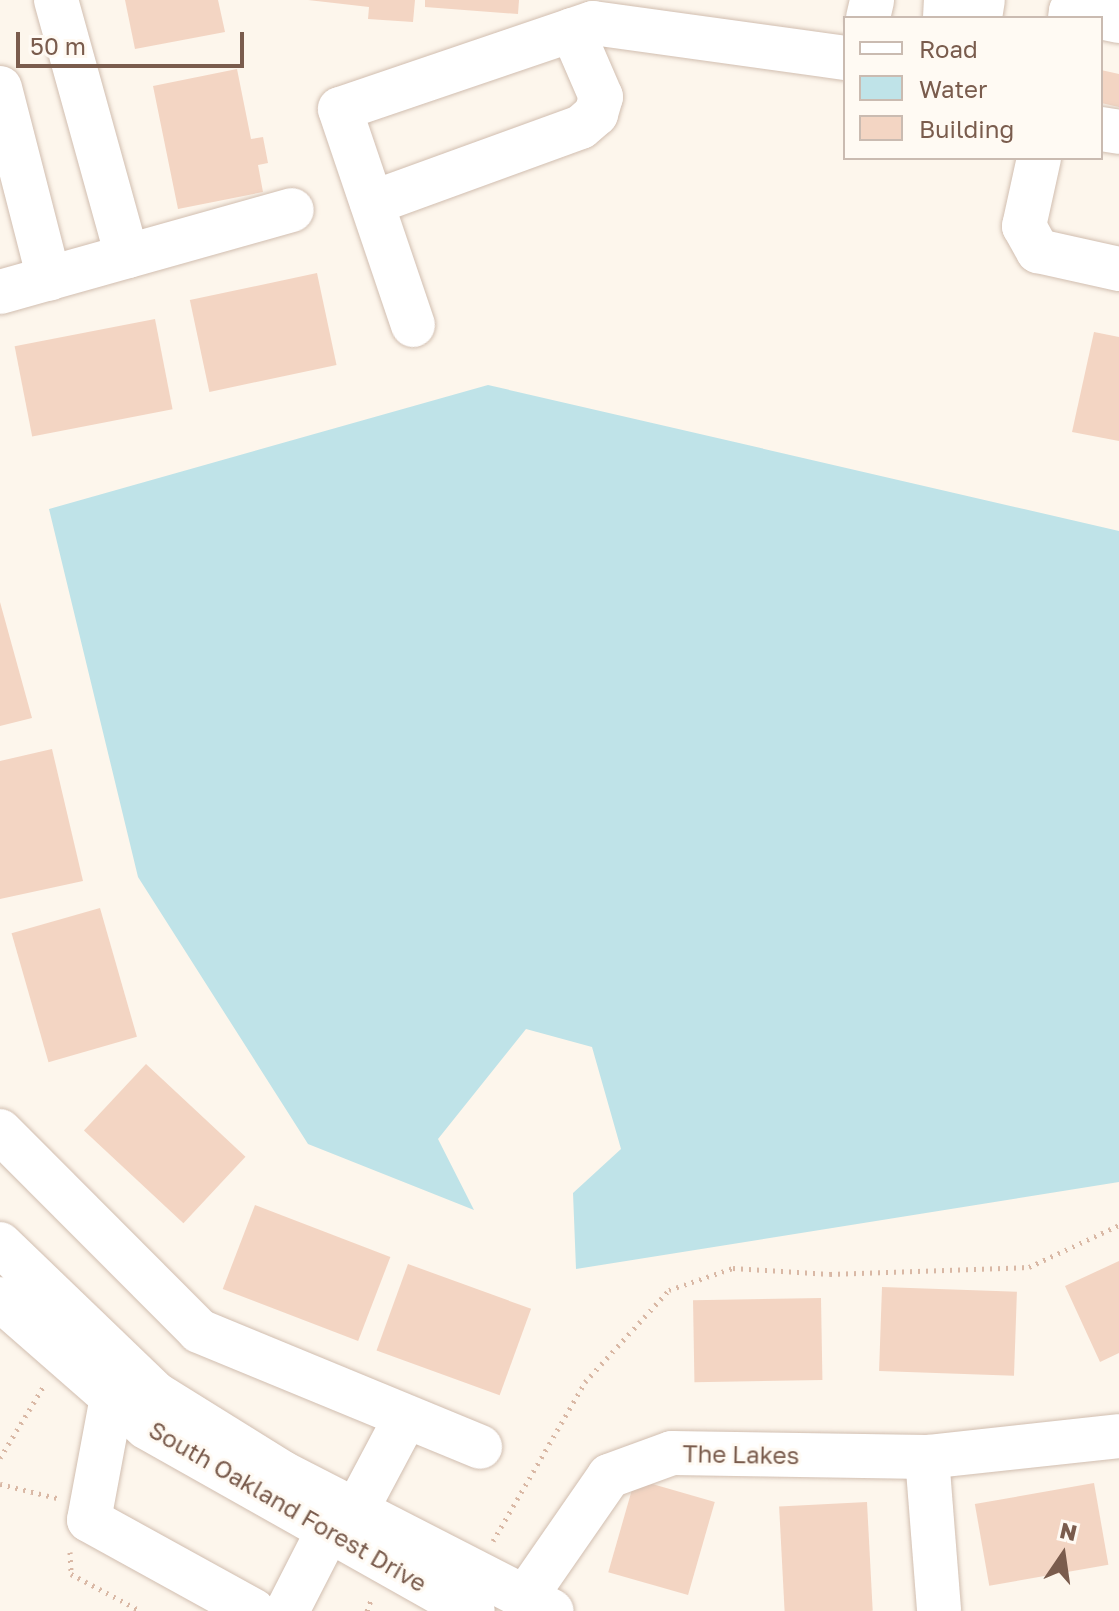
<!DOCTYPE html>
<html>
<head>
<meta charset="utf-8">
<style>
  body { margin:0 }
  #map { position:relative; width:1119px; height:1611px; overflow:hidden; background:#fdf6ec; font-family:"Golos Text",sans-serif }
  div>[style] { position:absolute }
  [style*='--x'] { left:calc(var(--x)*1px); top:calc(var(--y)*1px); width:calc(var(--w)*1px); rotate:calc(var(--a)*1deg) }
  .water>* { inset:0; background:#bfe3e8 }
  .building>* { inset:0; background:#f3d5c3; transform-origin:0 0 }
  .path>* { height:5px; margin-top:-2.5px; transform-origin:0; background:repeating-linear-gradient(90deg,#d9b8a5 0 2px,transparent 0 8px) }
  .roads { filter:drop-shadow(0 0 2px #d1beb0) drop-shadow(0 0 2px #d1beb0) }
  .minor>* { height:44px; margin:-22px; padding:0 22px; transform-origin:22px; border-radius:22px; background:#fff }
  span { translate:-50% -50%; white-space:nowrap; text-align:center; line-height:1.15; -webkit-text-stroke:6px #fffaf3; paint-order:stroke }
  .street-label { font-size:24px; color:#7a5c4d }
  .legend { position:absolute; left:843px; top:16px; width:260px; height:144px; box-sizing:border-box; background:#fffaf3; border:2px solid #cabbb1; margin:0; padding:10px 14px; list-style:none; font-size:24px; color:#7a5c4d }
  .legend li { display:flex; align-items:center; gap:16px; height:40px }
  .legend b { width:40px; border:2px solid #cabbb1 }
  .north { position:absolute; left:1023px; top:1515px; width:80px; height:80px; -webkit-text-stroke:6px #fffaf3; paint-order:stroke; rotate:13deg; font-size:22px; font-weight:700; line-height:32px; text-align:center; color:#7a5c4d }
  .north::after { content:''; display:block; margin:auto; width:28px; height:36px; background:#7a5c4d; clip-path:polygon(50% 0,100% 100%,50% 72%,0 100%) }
  .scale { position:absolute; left:16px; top:32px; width:228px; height:36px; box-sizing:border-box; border:4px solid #7a5c4d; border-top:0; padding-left:10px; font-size:24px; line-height:28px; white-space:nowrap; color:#7a5c4d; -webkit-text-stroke:6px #fffaf3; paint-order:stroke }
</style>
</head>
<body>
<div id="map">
  <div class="water">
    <i style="clip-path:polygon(488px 385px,1119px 531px,1119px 1182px,576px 1269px,573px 1193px,621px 1149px,592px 1047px,526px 1029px,438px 1139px,474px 1210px,308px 1144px,138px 877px,49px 509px)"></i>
  </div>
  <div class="building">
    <i style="clip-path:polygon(125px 0,218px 0,225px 32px,135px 49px)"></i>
    <i style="clip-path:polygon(308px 0,415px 0,413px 22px,368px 19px,369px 7px)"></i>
    <i style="clip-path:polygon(425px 0,519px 0,518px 14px,425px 7px)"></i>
    <i style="clip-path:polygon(237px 69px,251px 139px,263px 137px,268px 163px,258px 165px,263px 192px,178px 209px,153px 86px)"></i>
    <i style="clip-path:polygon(1101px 70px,1119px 74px,1119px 107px,1101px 103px)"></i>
    <i style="left:317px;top:273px;width:94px;height:130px;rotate:78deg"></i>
    <i style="left:155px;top:319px;width:92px;height:143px;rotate:79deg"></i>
    <i style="clip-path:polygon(1094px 332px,1119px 337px,1119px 441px,1072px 432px)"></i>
    <i style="clip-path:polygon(0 602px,32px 718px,0 726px)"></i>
    <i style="clip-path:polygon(52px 749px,83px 881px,0 899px,0 761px)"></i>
    <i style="left:100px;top:908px;width:134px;height:92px;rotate:74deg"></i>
    <i style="left:146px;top:1064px;width:136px;height:91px;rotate:43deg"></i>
    <i style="left:255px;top:1205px;width:145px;height:90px;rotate:21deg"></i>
    <i style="clip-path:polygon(1119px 1261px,1119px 1353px,1100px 1362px,1065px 1286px)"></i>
    <i style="left:408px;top:1264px;width:131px;height:92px;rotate:20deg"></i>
    <i style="left:882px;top:1287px;width:135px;height:84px;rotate:2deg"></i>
    <i style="left:821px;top:1298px;width:82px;height:128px;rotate:89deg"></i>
    <i style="left:635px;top:1479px;width:83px;height:97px;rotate:16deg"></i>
    <i style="left:1094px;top:1483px;width:83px;height:121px;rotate:80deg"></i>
    <i style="left:867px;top:1502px;width:109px;height:88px;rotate:87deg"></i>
  </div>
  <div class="path">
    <i style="--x:0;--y:1458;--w:87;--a:-58.7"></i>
    <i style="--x:0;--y:1484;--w:59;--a:13.8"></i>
    <i style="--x:493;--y:1541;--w:184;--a:-59.9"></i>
    <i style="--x:585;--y:1382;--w:125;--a:-47.6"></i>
    <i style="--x:669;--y:1290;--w:68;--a:-19"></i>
    <i style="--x:733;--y:1268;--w:97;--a:3.5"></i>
    <i style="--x:830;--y:1274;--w:199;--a:-2"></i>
    <i style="--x:1029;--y:1267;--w:99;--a:-25"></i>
    <i style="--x:70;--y:1552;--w:22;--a:87"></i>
    <i style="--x:71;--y:1574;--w:79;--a:27.9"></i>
    <i style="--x:367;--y:1611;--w:15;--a:-70"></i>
  </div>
  <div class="roads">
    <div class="minor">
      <i style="--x:56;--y:0;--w:266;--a:74.5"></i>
      <i style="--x:868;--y:18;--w:18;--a:-77"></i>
      <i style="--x:945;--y:18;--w:18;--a:-87"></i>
      <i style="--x:980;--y:18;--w:18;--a:-81"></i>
      <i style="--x:1070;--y:18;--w:7;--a:-82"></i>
      <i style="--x:1071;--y:11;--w:49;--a:11.8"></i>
      <i style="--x:0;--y:88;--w:197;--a:75.6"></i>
      <i style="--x:1101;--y:129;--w:18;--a:9"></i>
      <i style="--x:1039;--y:158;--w:70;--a:102.4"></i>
      <i style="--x:1024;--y:226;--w:29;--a:61"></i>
      <i style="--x:1038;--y:251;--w:83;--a:12.5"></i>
      <i style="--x:372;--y:203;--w:222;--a:-20"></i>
      <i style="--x:581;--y:127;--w:20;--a:-41"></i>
      <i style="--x:596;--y:114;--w:18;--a:-74"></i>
      <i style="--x:601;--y:97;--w:73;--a:-113.4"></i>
      <i style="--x:0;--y:292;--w:303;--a:-15.7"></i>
      <i style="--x:413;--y:325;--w:228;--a:-108.7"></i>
      <i style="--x:340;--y:109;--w:267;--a:-18.8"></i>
      <i style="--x:593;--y:23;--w:254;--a:7.9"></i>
      <i style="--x:0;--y:1131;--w:282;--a:45.1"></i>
      <i style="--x:199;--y:1331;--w:304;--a:22.4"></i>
      <i style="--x:0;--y:1244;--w:216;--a:43.9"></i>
      <i style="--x:156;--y:1394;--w:150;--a:31.9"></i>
      <i style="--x:283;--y:1473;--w:302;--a:27.2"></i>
      <i style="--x:0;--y:1299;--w:194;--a:41.2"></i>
      <i style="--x:146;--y:1427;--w:375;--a:29.4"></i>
      <i style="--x:128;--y:1382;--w:22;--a:137"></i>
      <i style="--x:112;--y:1397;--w:125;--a:100.6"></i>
      <i style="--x:89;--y:1520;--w:188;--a:28.9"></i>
      <i style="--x:927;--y:1457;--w:154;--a:85.5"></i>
      <i style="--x:357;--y:1509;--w:104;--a:-62"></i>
      <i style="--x:526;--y:1596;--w:146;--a:-55.3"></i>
      <i style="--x:609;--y:1476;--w:67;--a:-20.1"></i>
      <i style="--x:672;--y:1453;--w:255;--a:0.9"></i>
      <i style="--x:927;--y:1457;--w:193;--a:-6.2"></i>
      <i style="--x:287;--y:1611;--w:90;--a:-62.9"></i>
    </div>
  </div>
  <div class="street-label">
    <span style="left:741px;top:1454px;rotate:1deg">The Lakes</span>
    <span style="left:288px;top:1506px;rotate:30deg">South Oakland Forest Drive</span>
  </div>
  <ul class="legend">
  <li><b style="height:10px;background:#fff"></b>Road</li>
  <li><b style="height:22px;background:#bfe3e8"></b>Water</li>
  <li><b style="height:22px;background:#f3d5c3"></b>Building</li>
  </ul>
  <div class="north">N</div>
  <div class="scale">50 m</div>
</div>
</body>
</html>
